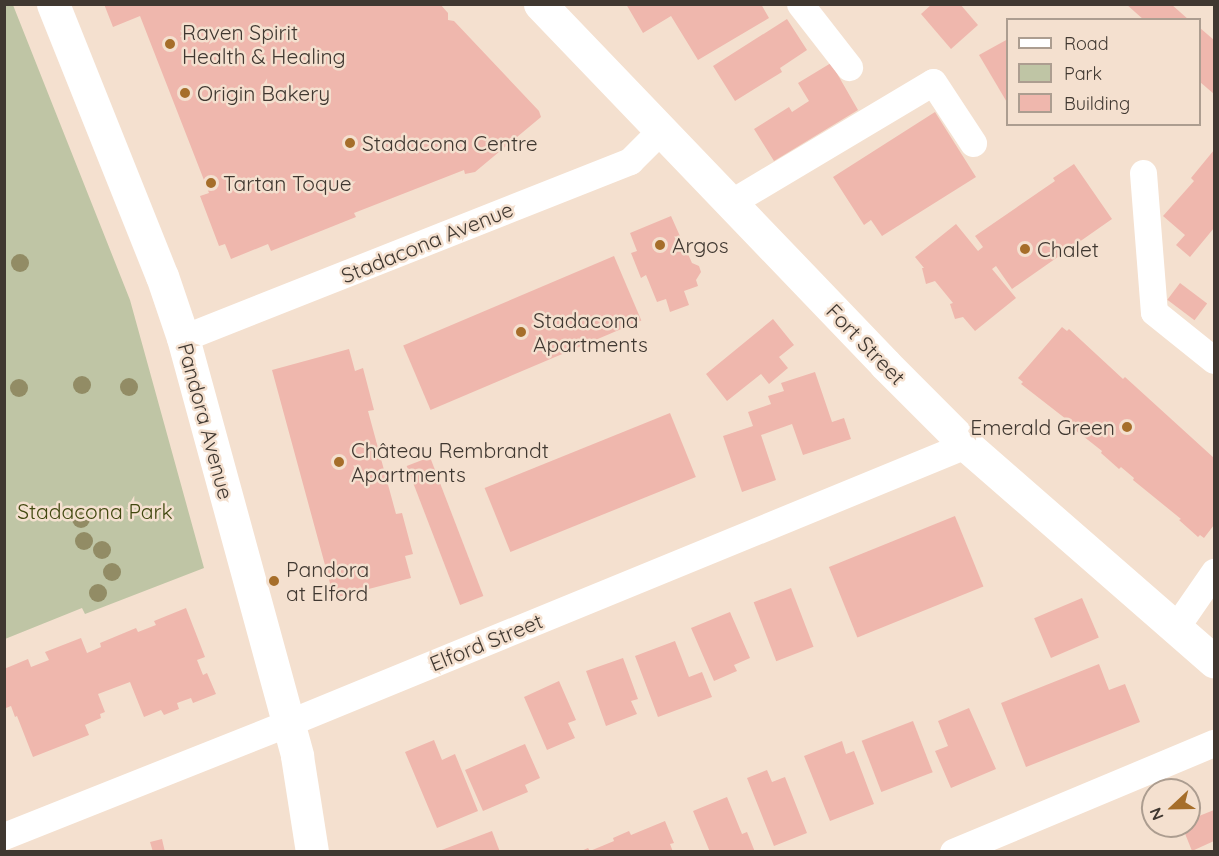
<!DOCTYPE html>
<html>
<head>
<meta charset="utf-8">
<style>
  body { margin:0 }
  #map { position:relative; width:1219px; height:856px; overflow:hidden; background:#f4e0cf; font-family:Quicksand,sans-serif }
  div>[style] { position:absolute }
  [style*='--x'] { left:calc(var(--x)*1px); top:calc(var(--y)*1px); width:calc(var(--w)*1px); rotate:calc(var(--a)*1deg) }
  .green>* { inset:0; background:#bfc5a5 }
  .building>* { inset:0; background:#efb7ad; transform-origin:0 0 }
  .minor>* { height:27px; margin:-13.5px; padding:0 13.5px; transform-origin:13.5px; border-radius:13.5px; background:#fff }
  .major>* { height:33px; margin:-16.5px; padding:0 16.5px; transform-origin:16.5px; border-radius:16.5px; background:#fff }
  .trees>* { width:18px; height:18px; margin:-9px; border-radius:50%; background:#928c65 }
  .dots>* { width:16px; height:16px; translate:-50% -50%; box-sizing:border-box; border:3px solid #f4e0cf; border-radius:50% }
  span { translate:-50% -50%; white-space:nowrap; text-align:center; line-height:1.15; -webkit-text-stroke:5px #f4e0cf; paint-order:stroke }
  .poi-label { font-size:21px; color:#403831 }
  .left { translate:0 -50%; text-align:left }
  .right { translate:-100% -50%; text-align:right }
  .street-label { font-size:21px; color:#403831 }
  .park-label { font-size:21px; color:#41480f }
  .frame { position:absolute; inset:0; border:6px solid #403831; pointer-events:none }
  .legend { position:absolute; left:1006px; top:18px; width:195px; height:108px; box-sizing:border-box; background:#f4e0cf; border:2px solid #ac9d90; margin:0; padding:8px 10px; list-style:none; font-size:18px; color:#403831 }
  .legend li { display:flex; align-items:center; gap:12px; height:30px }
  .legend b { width:30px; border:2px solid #ac9d90 }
  .north { position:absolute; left:1141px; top:778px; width:60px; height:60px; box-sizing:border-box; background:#f4e0cf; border:2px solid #ac9d90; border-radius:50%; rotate:248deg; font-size:16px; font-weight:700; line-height:24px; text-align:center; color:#403831 }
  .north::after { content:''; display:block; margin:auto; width:21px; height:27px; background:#a66e2a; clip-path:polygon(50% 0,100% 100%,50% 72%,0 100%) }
</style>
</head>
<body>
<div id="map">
  <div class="green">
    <i style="clip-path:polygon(13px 5px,130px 300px,204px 568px,85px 614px,82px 608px,5px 639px,4px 5px)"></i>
  </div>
  <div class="building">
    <i style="clip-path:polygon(104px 4px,440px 4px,448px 13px,448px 20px,454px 21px,539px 111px,541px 117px,475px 172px,465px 174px,464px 170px,354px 213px,356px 217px,271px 251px,268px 244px,231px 259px,225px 244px,219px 246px,200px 196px,209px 193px,140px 16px,113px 27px)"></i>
    <i style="clip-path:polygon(626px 4px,761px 4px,769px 18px,698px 60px,671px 16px,643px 33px)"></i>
    <i style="clip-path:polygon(932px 4px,960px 4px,978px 25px,951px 49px,921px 14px)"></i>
    <i style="clip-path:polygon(1126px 4px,1171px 4px,1189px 20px,1144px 20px)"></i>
    <i style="clip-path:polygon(787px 19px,807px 50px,780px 68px,782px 72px,735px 101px,713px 66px)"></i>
    <i style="clip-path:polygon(1200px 28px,1214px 40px,1214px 94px,1200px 82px)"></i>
    <i style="clip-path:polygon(1008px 39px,1008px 104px,979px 55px)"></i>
    <i style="clip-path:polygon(831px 63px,858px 110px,774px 161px,754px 129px,789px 107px,792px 112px,809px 101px,798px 83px)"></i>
    <i style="clip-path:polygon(935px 112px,976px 177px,882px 236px,871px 220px,864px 225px,833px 177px)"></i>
    <i style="clip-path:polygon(1214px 150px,1214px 228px,1190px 257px,1176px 245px,1185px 235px,1163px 216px,1194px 181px,1191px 178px)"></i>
    <i style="clip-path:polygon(1074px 164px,1112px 219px,1012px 289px,996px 266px,992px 269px,1016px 298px,975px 331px,963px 317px,955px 319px,950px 304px,953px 303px,935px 281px,926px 284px,922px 268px,924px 268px,915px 257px,956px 224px,978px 251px,983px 247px,975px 236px,1055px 181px,1053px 178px)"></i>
    <i style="clip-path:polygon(671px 216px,692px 263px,699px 266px,701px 272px,696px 280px,698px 286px,684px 291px,689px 305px,670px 312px,666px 299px,657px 302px,646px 275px,641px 278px,631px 253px,637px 251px,630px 233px)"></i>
    <i style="left:614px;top:256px;width:70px;height:229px;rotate:67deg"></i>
    <i style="left:1180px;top:283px;width:34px;height:21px;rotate:37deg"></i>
    <i style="clip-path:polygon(773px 319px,794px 345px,779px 357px,788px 368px,769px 384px,761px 374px,727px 401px,706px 374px)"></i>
    <i style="clip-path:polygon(1062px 327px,1067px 331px,1069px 329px,1123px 379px,1125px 377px,1214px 458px,1214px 525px,1204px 538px,1200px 535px,1198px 537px,1179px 520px,1181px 519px,1133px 480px,1134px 478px,1121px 467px,1119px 469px,1101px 453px,1102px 451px,1064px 421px,1066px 419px,1021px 384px,1023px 382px,1018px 378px)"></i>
    <i style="clip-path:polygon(349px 349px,355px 371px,363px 368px,374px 410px,368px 411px,396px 514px,402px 513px,413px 554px,405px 556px,411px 578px,334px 598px,272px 370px)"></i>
    <i style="clip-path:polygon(815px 372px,832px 422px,844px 418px,851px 439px,803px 455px,792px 424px,761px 435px,776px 480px,742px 492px,723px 436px,753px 426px,748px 412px,771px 404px,768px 396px,784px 391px,781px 383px)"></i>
    <i style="left:670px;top:413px;width:69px;height:200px;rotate:68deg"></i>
    <i style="left:430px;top:457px;width:149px;height:25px;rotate:69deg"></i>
    <i style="left:955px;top:516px;width:76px;height:136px;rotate:68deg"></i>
    <i style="left:791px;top:588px;width:63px;height:40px;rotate:69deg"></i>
    <i style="left:1082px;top:598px;width:43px;height:52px;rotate:67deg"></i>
    <i style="clip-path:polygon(186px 608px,205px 657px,197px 660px,203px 675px,207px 673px,216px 694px,193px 703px,191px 698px,177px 703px,179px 709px,164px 715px,161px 710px,144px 717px,130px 682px,98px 694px,105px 712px,100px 714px,101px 718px,85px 725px,89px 735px,33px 757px,17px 716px,15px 717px,11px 706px,6px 708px,4px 705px,4px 669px,28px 659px,31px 667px,49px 660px,45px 652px,81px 638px,87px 653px,101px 647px,100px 643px,136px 628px,138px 632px,156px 625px,154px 621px)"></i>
    <i style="clip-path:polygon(730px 612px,750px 658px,734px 665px,737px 671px,714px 681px,691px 628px)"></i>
    <i style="clip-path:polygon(675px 641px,689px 677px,702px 672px,712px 697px,658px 717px,635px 656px)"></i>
    <i style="clip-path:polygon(623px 658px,638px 699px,631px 701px,637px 714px,606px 726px,586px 671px)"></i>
    <i style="clip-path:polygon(1099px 664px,1109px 690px,1125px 684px,1140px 722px,1026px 767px,1001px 703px)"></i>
    <i style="clip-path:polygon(559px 681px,576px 720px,568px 723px,575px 738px,547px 750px,524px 697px)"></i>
    <i style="clip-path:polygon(969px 708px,996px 769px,951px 788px,935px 751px,948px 746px,938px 721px)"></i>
    <i style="left:913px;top:721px;width:55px;height:55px;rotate:69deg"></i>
    <i style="clip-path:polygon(434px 740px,442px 760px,455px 754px,478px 811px,437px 828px,405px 752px)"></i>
    <i style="clip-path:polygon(842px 741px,846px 754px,854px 751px,874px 804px,830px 821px,804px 756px)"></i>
    <i style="clip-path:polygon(525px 744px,540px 778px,525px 785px,528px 792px,483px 811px,465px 770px)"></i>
    <i style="clip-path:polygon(767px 770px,772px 782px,785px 777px,807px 833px,774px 846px,747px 778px)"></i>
    <i style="clip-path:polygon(727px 797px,742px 834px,747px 832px,755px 852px,710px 852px,693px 811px)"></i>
    <i style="clip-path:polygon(1214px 810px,1214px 841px,1192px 851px,1182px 826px,1189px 826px,1189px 820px)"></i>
    <i style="clip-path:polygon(665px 821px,674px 843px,670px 844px,673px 852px,579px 852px,588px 848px,590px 851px,614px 841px,613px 838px,629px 831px,631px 835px)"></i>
    <i style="clip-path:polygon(492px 831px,500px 852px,439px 852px,439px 851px)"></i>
    <i style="clip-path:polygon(162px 839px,165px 852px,153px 852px,150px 842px)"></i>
  </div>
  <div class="minor">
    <i style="--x:800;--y:4;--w:80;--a:52.1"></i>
    <i style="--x:1143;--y:173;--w:139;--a:85.5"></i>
    <i style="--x:1154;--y:312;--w:77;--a:38.7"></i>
    <i style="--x:730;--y:203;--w:236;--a:-30.8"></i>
    <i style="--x:933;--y:82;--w:73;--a:56.7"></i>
    <i style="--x:183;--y:338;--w:481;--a:-21.6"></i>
    <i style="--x:630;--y:161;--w:44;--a:-45"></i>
    <i style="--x:1176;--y:627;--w:67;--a:-55.4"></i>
    <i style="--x:4;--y:836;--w:306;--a:-21.7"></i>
    <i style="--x:288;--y:723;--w:733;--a:-22.3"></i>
    <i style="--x:953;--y:852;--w:283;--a:-22.7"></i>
  </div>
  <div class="major">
    <i style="--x:53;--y:4;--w:293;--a:68.2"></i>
    <i style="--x:162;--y:276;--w:65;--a:71.3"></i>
    <i style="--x:183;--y:338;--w:433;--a:74.7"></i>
    <i style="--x:297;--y:756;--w:97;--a:81.1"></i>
    <i style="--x:540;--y:4;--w:499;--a:46.2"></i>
    <i style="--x:885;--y:364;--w:115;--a:45"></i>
    <i style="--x:966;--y:445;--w:329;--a:41.1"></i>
  </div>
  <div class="trees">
    <i style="left:20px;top:263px"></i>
    <i style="left:82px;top:385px"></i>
    <i style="left:129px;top:387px"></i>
    <i style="left:19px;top:388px"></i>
    <i style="left:81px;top:519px"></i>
    <i style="left:84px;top:541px"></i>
    <i style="left:102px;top:550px"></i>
    <i style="left:112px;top:572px"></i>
    <i style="left:98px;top:593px"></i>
  </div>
  <div class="dots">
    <i style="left:170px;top:44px;background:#a66e2a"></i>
    <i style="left:185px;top:93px;background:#a66e2a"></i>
    <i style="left:350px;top:143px;background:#a66e2a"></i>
    <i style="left:211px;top:183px;background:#a66e2a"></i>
    <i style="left:660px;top:245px;background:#a66e2a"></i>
    <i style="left:1025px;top:249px;background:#a66e2a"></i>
    <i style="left:521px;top:332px;background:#a66e2a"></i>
    <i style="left:1127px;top:427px;background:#a66e2a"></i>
    <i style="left:339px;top:462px;background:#a66e2a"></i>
    <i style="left:274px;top:581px;background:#a66e2a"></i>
  </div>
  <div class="poi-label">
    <span class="left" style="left:182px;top:44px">Raven Spirit<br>Health &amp; Healing</span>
    <span class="left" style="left:197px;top:93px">Origin Bakery</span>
    <span class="left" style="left:362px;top:143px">Stadacona Centre</span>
    <span class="left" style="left:223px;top:183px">Tartan Toque</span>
    <span class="left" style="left:672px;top:245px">Argos</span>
    <span class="left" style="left:1037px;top:249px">Chalet</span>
    <span class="left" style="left:533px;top:332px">Stadacona<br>Apartments</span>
    <span class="right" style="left:1115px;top:427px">Emerald Green</span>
    <span class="left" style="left:351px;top:462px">Château Rembrandt<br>Apartments</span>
    <span class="left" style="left:286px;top:581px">Pandora<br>at Elford</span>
  </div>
  <div class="street-label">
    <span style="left:427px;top:242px;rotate:-22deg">Stadacona Avenue</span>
    <span style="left:866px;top:344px;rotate:46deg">Fort Street</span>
    <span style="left:206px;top:421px;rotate:75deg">Pandora Avenue</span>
    <span style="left:486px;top:642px;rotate:-22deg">Elford Street</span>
  </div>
  <div class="park-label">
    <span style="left:95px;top:511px">Stadacona Park</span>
  </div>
  <div class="frame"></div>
  <ul class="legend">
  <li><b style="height:8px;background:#fff"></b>Road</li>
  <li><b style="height:16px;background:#bfc5a5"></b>Park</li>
  <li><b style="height:16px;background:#efb7ad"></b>Building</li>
  </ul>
  <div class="north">N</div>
</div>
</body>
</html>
